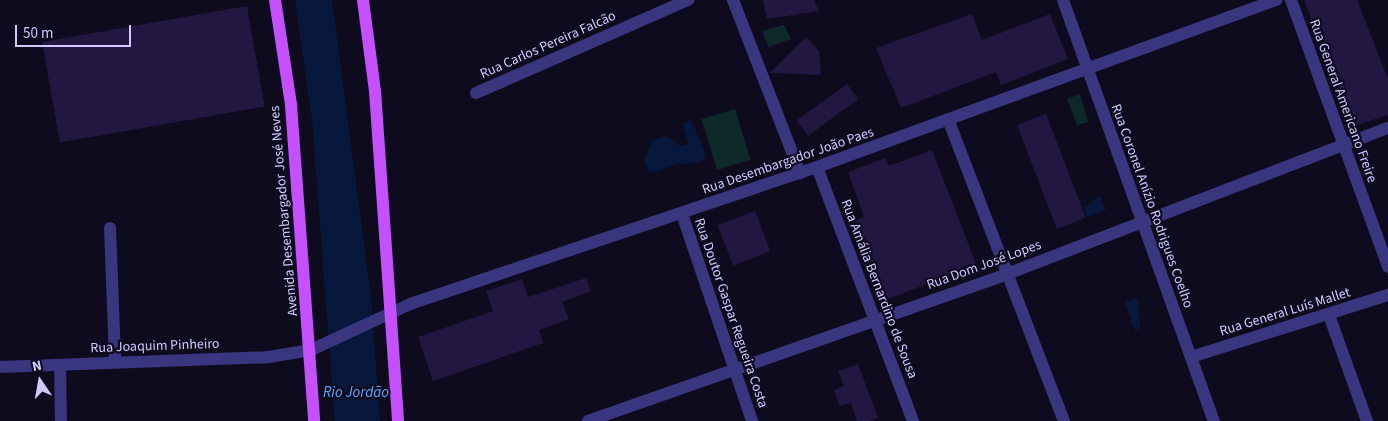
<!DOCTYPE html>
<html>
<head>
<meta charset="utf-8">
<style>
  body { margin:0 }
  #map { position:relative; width:1388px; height:421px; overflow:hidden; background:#0f0b1f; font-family:"Source Sans 3",sans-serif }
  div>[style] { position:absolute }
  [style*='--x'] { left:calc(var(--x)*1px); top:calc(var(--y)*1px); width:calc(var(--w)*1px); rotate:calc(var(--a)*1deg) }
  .green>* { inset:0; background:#0e2929; transform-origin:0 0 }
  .water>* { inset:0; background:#07183c }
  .building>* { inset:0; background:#211740; transform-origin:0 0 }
  .minor>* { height:12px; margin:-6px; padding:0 6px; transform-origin:6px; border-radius:6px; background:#3a357f }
  .major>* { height:12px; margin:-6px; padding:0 6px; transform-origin:6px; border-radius:6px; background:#c450ff }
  span { translate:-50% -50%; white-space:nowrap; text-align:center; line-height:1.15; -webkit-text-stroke:4.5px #0f0b1f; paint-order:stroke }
  .street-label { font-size:14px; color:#d1c9ff }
  .water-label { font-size:15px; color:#57abff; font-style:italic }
  .north { position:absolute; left:15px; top:356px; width:50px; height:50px; -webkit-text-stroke:4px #0f0b1f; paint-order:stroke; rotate:348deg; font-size:14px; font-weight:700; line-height:20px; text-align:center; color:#d1c9ff }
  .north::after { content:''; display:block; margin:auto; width:18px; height:22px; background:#d1c9ff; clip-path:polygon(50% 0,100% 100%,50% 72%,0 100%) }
  .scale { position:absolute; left:15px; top:25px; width:116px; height:22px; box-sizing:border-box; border:2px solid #d1c9ff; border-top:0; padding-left:6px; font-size:15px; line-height:18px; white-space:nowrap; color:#d1c9ff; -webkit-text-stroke:4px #0f0b1f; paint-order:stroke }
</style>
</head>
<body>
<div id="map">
  <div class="green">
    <i style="clip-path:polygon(784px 25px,791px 39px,769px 47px,762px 31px)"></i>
    <i style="clip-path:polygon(1080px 94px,1088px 122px,1077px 125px,1067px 99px)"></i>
    <i style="left:735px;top:109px;width:53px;height:35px;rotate:73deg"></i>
  </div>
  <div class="water">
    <i style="clip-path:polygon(295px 0,332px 0,371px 298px,380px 421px,335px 421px,312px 120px)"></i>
    <i style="clip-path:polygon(691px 120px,706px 155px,700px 163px,678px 164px,650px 173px,644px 161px,652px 141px,666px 136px,680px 146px,689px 144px,682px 124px)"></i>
    <i style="clip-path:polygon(1100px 196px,1106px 210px,1087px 217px,1084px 208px)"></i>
    <i style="clip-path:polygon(1138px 298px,1140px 328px,1135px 331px,1125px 302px)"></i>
  </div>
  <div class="building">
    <i style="clip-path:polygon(763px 0,814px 0,819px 11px,767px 19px)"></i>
    <i style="clip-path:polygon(1304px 0,1357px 0,1388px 79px,1388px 115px,1354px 126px)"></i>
    <i style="left:247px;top:6px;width:102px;height:208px;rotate:80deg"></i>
    <i style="clip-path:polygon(972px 14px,982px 40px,1050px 14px,1068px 59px,1001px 85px,996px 72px,901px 108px,876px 48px)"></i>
    <i style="clip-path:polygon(806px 37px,819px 51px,821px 75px,770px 73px)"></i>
    <i style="left:847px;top:84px;width:19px;height:62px;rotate:54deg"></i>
    <i style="left:1046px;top:114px;width:111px;height:31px;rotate:69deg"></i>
    <i style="clip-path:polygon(932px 150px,978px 269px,948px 281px,946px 277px,882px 301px,851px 222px,864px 217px,848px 172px,886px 158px,889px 166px)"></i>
    <i style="left:755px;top:211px;width:43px;height:40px;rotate:69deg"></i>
    <i style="clip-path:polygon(586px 278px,591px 291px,562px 302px,569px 319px,539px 330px,543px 343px,433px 381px,418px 337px,493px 311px,486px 291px,522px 279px,528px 297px)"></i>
    <i style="clip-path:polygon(858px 364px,878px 418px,869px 421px,857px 421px,851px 403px,840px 406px,834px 390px,844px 386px,838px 371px)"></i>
  </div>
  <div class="minor">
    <i style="--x:733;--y:0;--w:186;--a:68.8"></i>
    <i style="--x:1063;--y:0;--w:447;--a:70.3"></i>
    <i style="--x:1291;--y:0;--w:284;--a:70"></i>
    <i style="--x:476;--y:93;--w:232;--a:-23.7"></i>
    <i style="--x:948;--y:119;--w:324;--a:69"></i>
    <i style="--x:817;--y:167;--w:272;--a:69.3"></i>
    <i style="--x:682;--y:214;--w:219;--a:71.3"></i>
    <i style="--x:110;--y:228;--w:133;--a:87.8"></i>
    <i style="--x:1329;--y:315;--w:113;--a:70.3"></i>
    <i style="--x:1191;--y:357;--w:207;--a:-17.5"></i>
    <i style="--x:60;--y:365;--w:56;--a:89"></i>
    <i style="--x:0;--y:367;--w:268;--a:-2.1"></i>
    <i style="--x:268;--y:357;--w:44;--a:-9.2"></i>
    <i style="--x:311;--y:350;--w:109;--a:-24.9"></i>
    <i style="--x:410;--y:304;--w:429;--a:-18.6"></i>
    <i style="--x:817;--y:167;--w:489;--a:-20"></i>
    <i style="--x:588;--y:421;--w:444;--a:-19.3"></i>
    <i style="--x:1007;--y:274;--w:408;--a:-21"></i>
  </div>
  <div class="major">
    <i style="--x:275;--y:0;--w:106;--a:81.3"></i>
    <i style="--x:291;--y:105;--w:317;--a:85.8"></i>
    <i style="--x:363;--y:0;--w:92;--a:82.5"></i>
    <i style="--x:375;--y:91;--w:331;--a:86"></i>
  </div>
  <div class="street-label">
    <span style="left:548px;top:45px;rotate:-24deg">Rua Carlos Pereira Falcão</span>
    <span style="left:1343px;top:101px;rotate:70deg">Rua General Americano Freire</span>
    <span style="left:788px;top:161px;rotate:-19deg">Rua Desembargador João Paes</span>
    <span style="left:1152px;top:206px;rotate:70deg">Rua Coronel Anízio Rodrigues Coelho</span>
    <span style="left:284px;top:211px;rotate:-95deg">Avenida Desembargador José Neves</span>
    <span style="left:984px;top:265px;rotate:-20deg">Rua Dom José Lopes</span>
    <span style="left:879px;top:289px;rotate:69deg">Rua Amália Bernardino de Sousa</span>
    <span style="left:1285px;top:312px;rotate:-17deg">Rua General Luís Mallet</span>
    <span style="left:731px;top:313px;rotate:71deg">Rua Doutor Gaspar Regueira Costa</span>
    <span style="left:155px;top:346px;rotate:-2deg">Rua Joaquim Pinheiro</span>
  </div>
  <div class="water-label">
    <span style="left:356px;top:393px">Rio Jordão</span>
  </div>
  <div class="north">N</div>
  <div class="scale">50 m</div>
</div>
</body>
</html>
